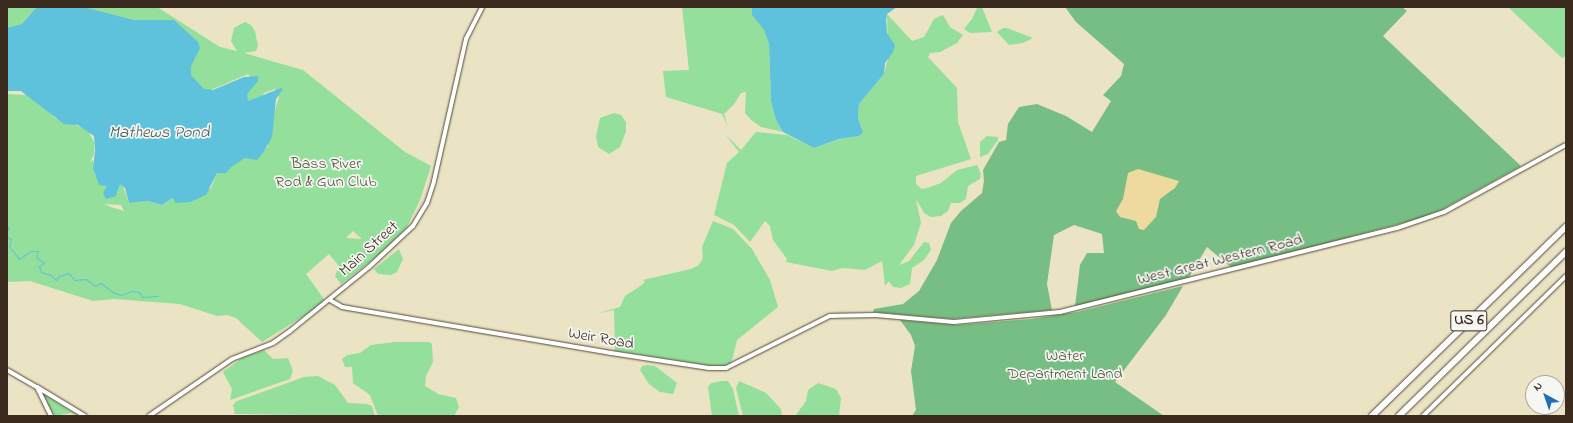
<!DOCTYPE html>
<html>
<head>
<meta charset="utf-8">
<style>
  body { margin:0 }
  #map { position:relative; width:1573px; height:423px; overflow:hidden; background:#eae4c4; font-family:"Indie Flower",sans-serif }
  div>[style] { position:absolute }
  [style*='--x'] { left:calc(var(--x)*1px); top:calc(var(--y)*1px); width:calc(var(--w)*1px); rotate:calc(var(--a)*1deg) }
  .green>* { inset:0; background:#93df9b }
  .forest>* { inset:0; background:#76be83 }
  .sand>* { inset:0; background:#eeda9e }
  .water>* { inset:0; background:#5ec2dc }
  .stream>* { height:1px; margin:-0.5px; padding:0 0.5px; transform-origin:0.5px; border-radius:0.5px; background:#5ec2dc }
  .roads { filter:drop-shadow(0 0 1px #554637) drop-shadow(0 0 1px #554637) }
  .secondary>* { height:4px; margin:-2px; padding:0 2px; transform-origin:2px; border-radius:2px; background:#fff }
  .highway>* { height:5.5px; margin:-2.75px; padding:0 2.75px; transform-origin:2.75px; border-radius:2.75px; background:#fff }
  span { translate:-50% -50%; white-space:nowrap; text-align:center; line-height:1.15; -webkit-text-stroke:3.5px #f6f6f2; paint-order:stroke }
  .shield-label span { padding:1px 3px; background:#f6f6f2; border:1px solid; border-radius:3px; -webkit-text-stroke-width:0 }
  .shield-label { font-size:15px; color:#3b2a1e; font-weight:700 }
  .park-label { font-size:16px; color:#51573d }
  .street-label { font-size:16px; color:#3b2a1e }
  .water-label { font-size:17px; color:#465857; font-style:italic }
  .frame { position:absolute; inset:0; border:8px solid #3b2a1e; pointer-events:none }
  .north { position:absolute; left:1525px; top:375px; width:40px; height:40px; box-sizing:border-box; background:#f6f6f2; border:1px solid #aba49d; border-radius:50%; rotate:320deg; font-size:11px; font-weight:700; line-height:16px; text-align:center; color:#3b2a1e }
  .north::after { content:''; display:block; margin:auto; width:14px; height:18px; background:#1f6fb2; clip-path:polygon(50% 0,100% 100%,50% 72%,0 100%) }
</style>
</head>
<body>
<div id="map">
  <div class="green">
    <i style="clip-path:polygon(evenodd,7px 7px,157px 7px,220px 47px,237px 51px,231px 41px,234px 28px,245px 22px,251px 25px,255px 31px,258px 46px,256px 51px,244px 53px,303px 70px,405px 152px,431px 166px,420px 200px,407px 227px,383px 252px,341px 284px,335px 276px,339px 266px,329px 254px,306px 274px,326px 302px,262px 342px,236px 318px,227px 315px,217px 316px,180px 304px,114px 299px,93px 301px,30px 281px,7px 282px,7px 94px,27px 95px,38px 101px,55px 118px,87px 129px,94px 142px,94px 154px,90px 162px,93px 160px,95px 175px,107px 186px,106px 191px,118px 193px,118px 185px,122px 184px,129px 203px,148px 201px,162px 205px,172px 198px,174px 201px,211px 188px,217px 173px,245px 158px,261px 154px,268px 146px,268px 134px,279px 97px,275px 89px,264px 93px,250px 112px,244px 96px,253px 80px,248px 74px,206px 92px,127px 20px,44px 11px,28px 17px,19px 30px,7px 34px,7px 7px,104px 204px,121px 205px,124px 211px,111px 207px,104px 204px,7px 7px,353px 231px,362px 239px,346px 238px,353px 231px)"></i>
    <i style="clip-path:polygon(682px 7px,752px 7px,752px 15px,764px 30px,769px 44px,771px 101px,776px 120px,783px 132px,761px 127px,751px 120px,745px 113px,746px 92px,741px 93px,735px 103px,724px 114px,728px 127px,722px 114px,666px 97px,663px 71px,689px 70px)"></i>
    <i style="clip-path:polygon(982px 7px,992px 32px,970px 33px,964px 29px,972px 19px,977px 8px)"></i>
    <i style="clip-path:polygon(1508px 7px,1566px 7px,1566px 56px,1562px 58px)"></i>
    <i style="clip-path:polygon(887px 14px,912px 41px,924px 37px,934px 19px,940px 16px,943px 15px,950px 27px,963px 35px,957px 43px,940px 52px,930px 53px,928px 57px,957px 88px,958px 122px,971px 159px,916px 176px,916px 184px,922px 189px,927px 188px,941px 183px,957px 170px,977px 165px,981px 174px,980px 179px,968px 186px,966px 199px,960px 203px,951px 203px,948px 211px,941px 216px,931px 217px,924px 213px,916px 199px,921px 223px,914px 245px,899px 265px,909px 261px,924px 242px,929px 243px,931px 250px,924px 260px,912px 268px,910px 284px,901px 288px,893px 287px,889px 281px,885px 286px,882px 261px,865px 270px,842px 268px,832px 271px,791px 263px,786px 262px,787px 259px,773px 240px,770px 226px,765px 221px,750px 242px,734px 225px,714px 215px,727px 163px,739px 152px,725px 134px,741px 150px,756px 132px,787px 135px,814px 148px,840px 139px,859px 136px,862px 128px,858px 118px,859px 104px,884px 74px,888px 58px)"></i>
    <i style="clip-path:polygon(1003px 28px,1007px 28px,1033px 38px,1023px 43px,1009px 45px,997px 32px)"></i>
    <i style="clip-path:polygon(614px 113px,621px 115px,626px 122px,626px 131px,620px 147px,609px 154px,598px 147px,596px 137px,600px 118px)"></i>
    <i style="clip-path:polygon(987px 136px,998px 137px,998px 140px,988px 154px,980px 157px,980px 142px)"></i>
    <i style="clip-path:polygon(713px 221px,733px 229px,752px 249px,770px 280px,778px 307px,737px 340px,733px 357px,730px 364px,723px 366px,710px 366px,615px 351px,614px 310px,596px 314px,620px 307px,625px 296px,639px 287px,645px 282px,643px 280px,691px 269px,699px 265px,703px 258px,702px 247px)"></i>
    <i style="clip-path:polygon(399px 249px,403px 259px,397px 272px,391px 275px,378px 274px,374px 269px)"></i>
    <i style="clip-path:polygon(395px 342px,429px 342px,432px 344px,433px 362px,426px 376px,425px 386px,438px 394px,456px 398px,459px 407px,454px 416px,378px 416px,370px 395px,353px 383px,352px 367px,345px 367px,342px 359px,347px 355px,360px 353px,371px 345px)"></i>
    <i style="clip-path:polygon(264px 350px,273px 359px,288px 358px,293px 371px,290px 379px,230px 400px,232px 389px,223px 372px,242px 358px)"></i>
    <i style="clip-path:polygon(648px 365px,655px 366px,677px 383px,673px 394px,660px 392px,649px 384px,640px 370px,642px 366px)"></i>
    <i style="clip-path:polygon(318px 376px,335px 385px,348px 403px,367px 404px,372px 406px,375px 416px,235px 414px,233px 405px,237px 401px,304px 377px)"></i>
    <i style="clip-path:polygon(723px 381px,728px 381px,733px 389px,739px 416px,712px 416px,708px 387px,711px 383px)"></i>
    <i style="clip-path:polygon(739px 381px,766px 393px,781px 409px,782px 416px,743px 416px,736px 388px)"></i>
    <i style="clip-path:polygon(818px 383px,836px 389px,841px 398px,839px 416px,795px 416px,806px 401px,808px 390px)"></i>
    <i style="clip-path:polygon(43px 393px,59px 404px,79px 416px,71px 413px,54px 416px,40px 394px)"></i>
  </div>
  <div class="forest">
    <i style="clip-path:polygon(1065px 7px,1402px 7px,1407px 11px,1383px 36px,1521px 166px,1443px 209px,1418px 219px,1232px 268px,1207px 247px,1188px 279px,1075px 306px,1080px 265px,1087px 253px,1104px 253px,1102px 234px,1074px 225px,1054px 235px,1047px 284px,1052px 310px,952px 319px,873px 312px,874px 309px,903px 304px,919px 291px,937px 260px,951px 223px,961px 211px,982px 193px,984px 181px,983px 170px,999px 142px,1006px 140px,1008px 124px,1019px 107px,1037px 104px,1066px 116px,1092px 132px,1111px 101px,1103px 95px,1121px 76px,1124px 64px,1076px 22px)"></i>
    <i style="clip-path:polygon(1183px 286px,1166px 315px,1115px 382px,1164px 416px,912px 416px,916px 410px,911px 371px,915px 346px,911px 335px,900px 320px,957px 325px,1031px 319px,1077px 312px)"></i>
  </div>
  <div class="sand">
    <i style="clip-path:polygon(1138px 169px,1179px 181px,1175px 188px,1160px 199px,1156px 217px,1144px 230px,1139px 229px,1136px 221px,1120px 217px,1116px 211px,1123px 199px,1128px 173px)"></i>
  </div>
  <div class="water">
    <i style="clip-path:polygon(37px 7px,84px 7px,133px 20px,174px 20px,198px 42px,200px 48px,191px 66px,191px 75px,204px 89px,213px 90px,244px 77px,258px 76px,258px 81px,247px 94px,248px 101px,281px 88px,283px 89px,276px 99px,272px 137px,263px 153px,257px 160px,245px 158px,231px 167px,226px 173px,217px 173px,206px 195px,190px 202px,176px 203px,172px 198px,162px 205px,148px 201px,129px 203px,125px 188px,120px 184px,116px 196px,106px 199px,103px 193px,107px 186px,99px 185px,93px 168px,95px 151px,94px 136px,78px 125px,64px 124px,21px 91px,7px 91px,7px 28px,22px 24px)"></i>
    <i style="clip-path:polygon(752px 7px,897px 7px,887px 14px,886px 21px,887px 33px,895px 45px,893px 52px,885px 63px,884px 74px,859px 104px,858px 118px,863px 132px,859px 136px,839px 139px,814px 148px,783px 132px,776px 120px,771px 101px,769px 44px,764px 30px,752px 15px)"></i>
  </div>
  <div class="stream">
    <i style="--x:7;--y:227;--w:2;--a:27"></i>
    <i style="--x:9;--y:228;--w:3;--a:135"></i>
    <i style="--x:7;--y:237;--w:4;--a:27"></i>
    <i style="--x:11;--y:239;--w:7;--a:106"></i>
    <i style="--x:9;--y:246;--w:16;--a:52"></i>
    <i style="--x:19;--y:259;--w:14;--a:-34"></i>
    <i style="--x:31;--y:251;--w:7;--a:0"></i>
    <i style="--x:38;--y:251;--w:6;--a:108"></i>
    <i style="--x:36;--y:257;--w:10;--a:37"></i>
    <i style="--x:44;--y:263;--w:6;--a:149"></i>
    <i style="--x:39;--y:266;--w:6;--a:72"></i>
    <i style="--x:41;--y:272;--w:10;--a:17"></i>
    <i style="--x:51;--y:275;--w:7;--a:45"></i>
    <i style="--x:56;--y:280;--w:5;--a:-53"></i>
    <i style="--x:59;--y:276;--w:10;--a:-17"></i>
    <i style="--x:69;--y:273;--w:9;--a:54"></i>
    <i style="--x:74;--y:280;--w:12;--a:-5"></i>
    <i style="--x:86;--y:279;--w:11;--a:38"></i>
    <i style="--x:95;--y:286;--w:7;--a:-27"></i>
    <i style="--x:101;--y:283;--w:16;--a:38"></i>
    <i style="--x:114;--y:293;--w:7;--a:16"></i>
    <i style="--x:121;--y:295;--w:12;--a:-20"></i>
    <i style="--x:132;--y:291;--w:7;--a:8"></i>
    <i style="--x:139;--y:292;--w:6;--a:59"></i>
    <i style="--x:142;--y:297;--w:16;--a:-4"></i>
  </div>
  <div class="roads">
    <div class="secondary">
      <i style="--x:330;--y:300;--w:14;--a:30"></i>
      <i style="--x:342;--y:307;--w:273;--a:9.7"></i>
      <i style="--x:611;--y:353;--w:99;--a:8.7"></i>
      <i style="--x:709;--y:368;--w:17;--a:0"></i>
      <i style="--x:726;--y:368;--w:116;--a:-26.6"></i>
      <i style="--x:830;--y:316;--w:46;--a:-1.2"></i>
      <i style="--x:876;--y:315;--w:78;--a:5.1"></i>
      <i style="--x:954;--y:322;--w:106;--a:-5.4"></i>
      <i style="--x:1060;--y:312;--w:347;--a:-14"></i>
      <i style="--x:1397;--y:228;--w:50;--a:-18.8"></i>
      <i style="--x:1444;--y:212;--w:139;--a:-28.8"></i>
      <i style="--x:7;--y:370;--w:34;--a:30"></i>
      <i style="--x:37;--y:387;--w:32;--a:64"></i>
      <i style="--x:37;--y:387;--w:56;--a:31.1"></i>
      <i style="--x:149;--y:416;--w:101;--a:-34.5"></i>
      <i style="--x:232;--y:359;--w:44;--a:-21.3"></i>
      <i style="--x:273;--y:343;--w:21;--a:-35"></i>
      <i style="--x:290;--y:331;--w:102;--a:-39"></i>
      <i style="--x:369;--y:267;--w:60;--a:-43"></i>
      <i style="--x:413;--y:226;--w:27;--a:-59"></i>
      <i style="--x:427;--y:203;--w:23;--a:-72"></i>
      <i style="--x:434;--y:181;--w:146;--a:-77.3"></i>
      <i style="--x:466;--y:39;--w:36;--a:-63"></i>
      <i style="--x:1423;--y:416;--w:200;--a:-44.4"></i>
    </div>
    <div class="highway">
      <i style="--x:1372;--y:416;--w:271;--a:-44.3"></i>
      <i style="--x:1399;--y:416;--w:234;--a:-44.5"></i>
    </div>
  </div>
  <div class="shield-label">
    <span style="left:1469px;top:321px">US 6</span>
  </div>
  <div class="park-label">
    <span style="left:326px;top:173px">Bass River<br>Rod &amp; Gun Club</span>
    <span style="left:1065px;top:365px">Water<br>Department Land</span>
  </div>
  <div class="street-label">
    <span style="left:369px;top:249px;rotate:-42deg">Main Street</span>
    <span style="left:1220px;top:260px;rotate:-14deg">West Great Western Road</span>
    <span style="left:601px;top:339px;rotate:10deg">Weir Road</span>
  </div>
  <div class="water-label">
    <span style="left:159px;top:133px">Mathews Pond</span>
  </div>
  <div class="frame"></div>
  <div class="north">N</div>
</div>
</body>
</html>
